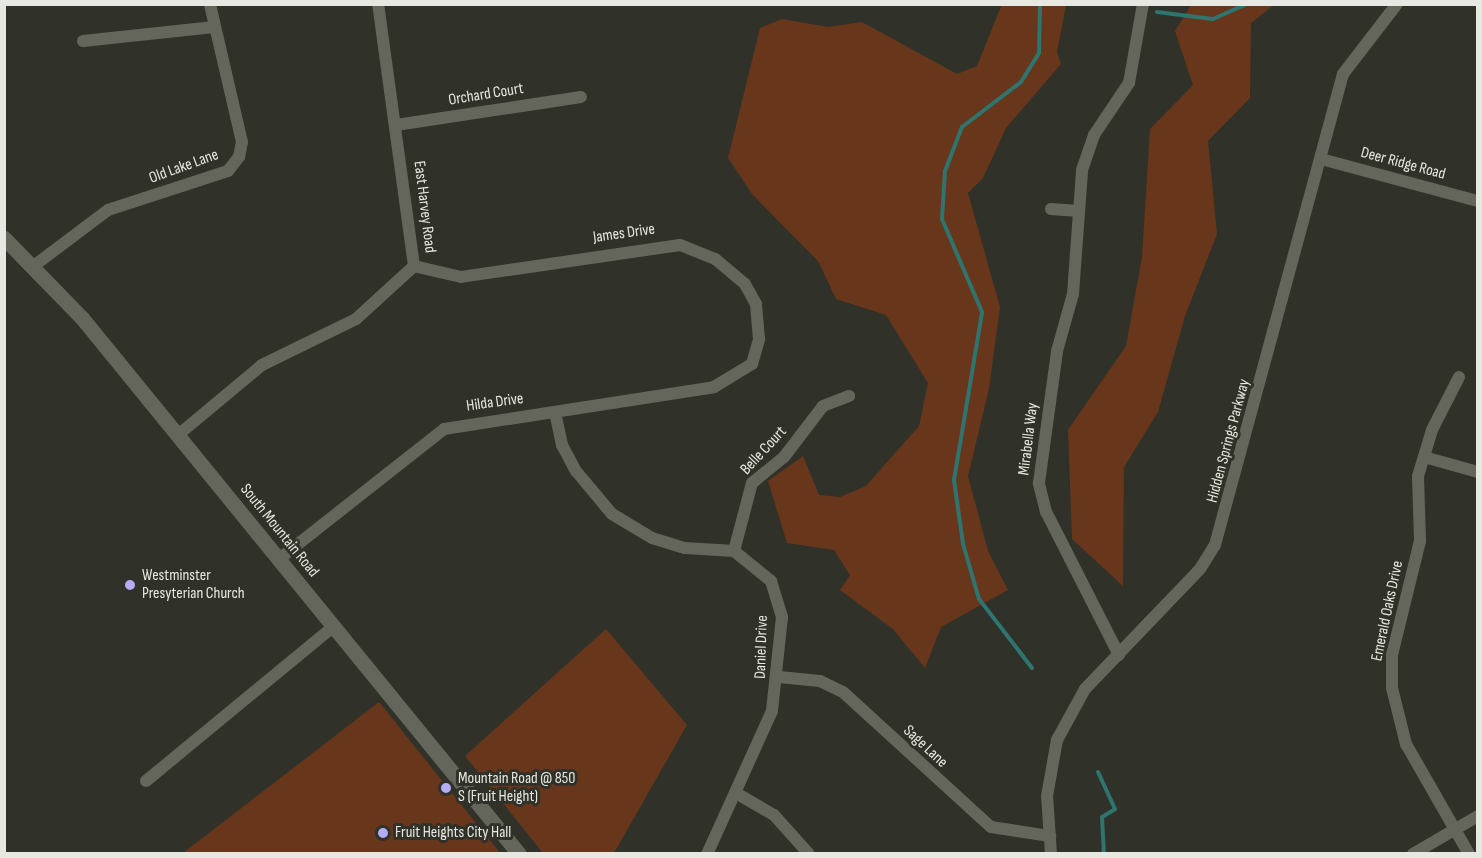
<!DOCTYPE html>
<html>
<head>
<meta charset="utf-8">
<style>
  body { margin:0 }
  #map { position:relative; width:1482px; height:858px; overflow:hidden; background:#303229; font-family:"Sofia Sans Condensed",sans-serif }
  div>[style] { position:absolute }
  [style*='--x'] { left:calc(var(--x)*1px); top:calc(var(--y)*1px); width:calc(var(--w)*1px); rotate:calc(var(--a)*1deg) }
  .green>* { inset:0; background:#68361b }
  .stream>* { height:4px; margin:-2px; padding:0 2px; transform-origin:2px; border-radius:2px; background:#2d756e }
  .minor>* { height:12px; margin:-6px; padding:0 6px; transform-origin:6px; border-radius:6px; background:#64665c }
  .tertiary>* { height:15px; margin:-7.5px; padding:0 7.5px; transform-origin:7.5px; border-radius:7.5px; background:#64665c }
  .dots>* { width:16px; height:16px; translate:-50% -50%; box-sizing:border-box; border:3px solid #303229; border-radius:50% }
  span { translate:-50% -50%; white-space:nowrap; text-align:center; line-height:1.15; -webkit-text-stroke:6px #303229; paint-order:stroke }
  .street-label { font-size:16px; color:#e7e8e2 }
  .poi-label { font-size:16px; color:#e7e8e2 }
  .left { translate:0 -50%; text-align:left }
  .frame { position:absolute; inset:0; border:6px solid #e7e8e2; pointer-events:none }
</style>
</head>
<body>
<div id="map">
  <div class="green">
    <i style="clip-path:polygon(1002px 4px,1066px 5px,1057px 52px,1061px 64px,1006px 128px,983px 178px,968px 193px,1000px 307px,989px 389px,968px 476px,988px 551px,1008px 590px,941px 627px,925px 668px,893px 629px,840px 590px,850px 575px,834px 550px,787px 543px,768px 481px,803px 456px,819px 495px,840px 497px,866px 486px,919px 426px,928px 383px,886px 315px,836px 299px,818px 261px,752px 194px,728px 158px,760px 28px,782px 19px,828px 27px,862px 22px,957px 74px,977px 66px)"></i>
    <i style="clip-path:polygon(1191px 5px,1274px 5px,1251px 23px,1250px 98px,1208px 141px,1217px 234px,1185px 316px,1158px 412px,1124px 467px,1123px 586px,1072px 539px,1068px 430px,1126px 346px,1142px 257px,1150px 129px,1193px 85px,1175px 31px)"></i>
    <i style="clip-path:polygon(606px 629px,687px 725px,614px 853px,543px 853px,465px 756px)"></i>
    <i style="clip-path:polygon(379px 702px,500px 853px,183px 853px)"></i>
  </div>
  <div class="stream">
    <i style="--x:1157;--y:12;--w:56;--a:7.1"></i>
    <i style="--x:1213;--y:19;--w:37;--a:-24"></i>
    <i style="--x:1032;--y:668;--w:87;--a:-127.5"></i>
    <i style="--x:979;--y:599;--w:57;--a:-106.2"></i>
    <i style="--x:963;--y:544;--w:65;--a:-98"></i>
    <i style="--x:954;--y:480;--w:170;--a:-80.5"></i>
    <i style="--x:982;--y:312;--w:101;--a:-113.3"></i>
    <i style="--x:942;--y:219;--w:48;--a:-86.4"></i>
    <i style="--x:945;--y:171;--w:47;--a:-68.9"></i>
    <i style="--x:962;--y:127;--w:74;--a:-37.3"></i>
    <i style="--x:1021;--y:82;--w:34;--a:-58"></i>
    <i style="--x:1039;--y:53;--w:49;--a:-88.8"></i>
    <i style="--x:1098;--y:772;--w:41;--a:65.3"></i>
    <i style="--x:1115;--y:809;--w:15;--a:148"></i>
    <i style="--x:1102;--y:817;--w:37;--a:87"></i>
  </div>
  <div class="minor">
    <i style="--x:83;--y:41;--w:132;--a:-6.1"></i>
    <i style="--x:396;--y:125;--w:187;--a:-8.6"></i>
    <i style="--x:1321;--y:159;--w:163;--a:15"></i>
    <i style="--x:1051;--y:209;--w:28;--a:4"></i>
    <i style="--x:35;--y:265;--w:91;--a:-37"></i>
    <i style="--x:108;--y:210;--w:126;--a:-18"></i>
    <i style="--x:228;--y:171;--w:18;--a:-52"></i>
    <i style="--x:239;--y:157;--w:15;--a:-79"></i>
    <i style="--x:242;--y:142;--w:142;--a:-103.1"></i>
    <i style="--x:1459;--y:377;--w:59;--a:117"></i>
    <i style="--x:1432;--y:430;--w:48;--a:106.9"></i>
    <i style="--x:1418;--y:476;--w:65;--a:88.2"></i>
    <i style="--x:1420;--y:541;--w:117;--a:103.8"></i>
    <i style="--x:1392;--y:655;--w:33;--a:90"></i>
    <i style="--x:1392;--y:688;--w:58;--a:76"></i>
    <i style="--x:1406;--y:744;--w:127;--a:60.2"></i>
    <i style="--x:555;--y:412;--w:34;--a:78"></i>
    <i style="--x:562;--y:445;--w:30;--a:62"></i>
    <i style="--x:576;--y:471;--w:56;--a:50.1"></i>
    <i style="--x:612;--y:514;--w:47;--a:31"></i>
    <i style="--x:652;--y:538;--w:34;--a:17"></i>
    <i style="--x:685;--y:548;--w:49;--a:3.5"></i>
    <i style="--x:734;--y:551;--w:48;--a:39"></i>
    <i style="--x:771;--y:581;--w:38;--a:73"></i>
    <i style="--x:782;--y:617;--w:95;--a:96.1"></i>
    <i style="--x:772;--y:711;--w:157;--a:114.4"></i>
    <i style="--x:178;--y:435;--w:109;--a:-39.8"></i>
    <i style="--x:262;--y:365;--w:105;--a:-26.1"></i>
    <i style="--x:356;--y:319;--w:79;--a:-42.4"></i>
    <i style="--x:414;--y:266;--w:264;--a:-97.8"></i>
    <i style="--x:1424;--y:457;--w:56;--a:15.5"></i>
    <i style="--x:734;--y:551;--w:70;--a:-75.2"></i>
    <i style="--x:752;--y:483;--w:41;--a:-39.1"></i>
    <i style="--x:784;--y:457;--w:64;--a:-52.6"></i>
    <i style="--x:823;--y:406;--w:28;--a:-21"></i>
    <i style="--x:279;--y:559;--w:210;--a:-38.2"></i>
    <i style="--x:444;--y:429;--w:273;--a:-8.8"></i>
    <i style="--x:714;--y:387;--w:44;--a:-31.2"></i>
    <i style="--x:752;--y:364;--w:26;--a:-74"></i>
    <i style="--x:759;--y:339;--w:35;--a:-95"></i>
    <i style="--x:756;--y:304;--w:23;--a:-119"></i>
    <i style="--x:745;--y:284;--w:39;--a:-140"></i>
    <i style="--x:715;--y:259;--w:38;--a:-158"></i>
    <i style="--x:680;--y:245;--w:221;--a:171.7"></i>
    <i style="--x:461;--y:277;--w:48;--a:-166.8"></i>
    <i style="--x:1119;--y:655;--w:161;--a:-117"></i>
    <i style="--x:1046;--y:512;--w:30;--a:-104"></i>
    <i style="--x:1039;--y:483;--w:133;--a:-82.2"></i>
    <i style="--x:1057;--y:351;--w:59;--a:-74.3"></i>
    <i style="--x:1073;--y:294;--w:124;--a:-85.8"></i>
    <i style="--x:1082;--y:170;--w:37;--a:-71"></i>
    <i style="--x:1094;--y:135;--w:63;--a:-56.1"></i>
    <i style="--x:1129;--y:83;--w:80;--a:-80"></i>
    <i style="--x:779;--y:677;--w:41;--a:5.6"></i>
    <i style="--x:820;--y:681;--w:25;--a:26"></i>
    <i style="--x:843;--y:692;--w:200;--a:42.4"></i>
    <i style="--x:991;--y:827;--w:60;--a:8.7"></i>
    <i style="--x:146;--y:781;--w:244;--a:-39.5"></i>
    <i style="--x:736;--y:793;--w:44;--a:30.1"></i>
    <i style="--x:774;--y:815;--w:52;--a:48.1"></i>
    <i style="--x:1051;--y:854;--w:58;--a:-93.9"></i>
    <i style="--x:1047;--y:796;--w:57;--a:-79.9"></i>
    <i style="--x:1057;--y:740;--w:58;--a:-61.2"></i>
    <i style="--x:1085;--y:689;--w:166;--a:-46.2"></i>
    <i style="--x:1200;--y:569;--w:28;--a:-58"></i>
    <i style="--x:1215;--y:545;--w:488;--a:-74.8"></i>
    <i style="--x:1343;--y:74;--w:88;--a:-52.4"></i>
    <i style="--x:1413;--y:854;--w:75;--a:-30.3"></i>
  </div>
  <div class="tertiary">
    <i style="--x:4;--y:238;--w:112;--a:45.7"></i>
    <i style="--x:82;--y:318;--w:692;--a:50.81"></i>
  </div>
  <div class="dots">
    <i style="left:130px;top:585px;background:#b5acf8"></i>
    <i style="left:446px;top:788px;background:#b5acf8"></i>
    <i style="left:383px;top:833px;background:#b5acf8"></i>
  </div>
  <div class="street-label">
    <span style="left:486px;top:95px;rotate:-9deg">Orchard Court</span>
    <span style="left:1403px;top:164px;rotate:15deg">Deer Ridge Road</span>
    <span style="left:184px;top:167px;rotate:-20deg">Old Lake Lane</span>
    <span style="left:424px;top:207px;rotate:83deg">East Harvey Road</span>
    <span style="left:624px;top:234px;rotate:-8deg">James Drive</span>
    <span style="left:495px;top:403px;rotate:-8deg">Hilda Drive</span>
    <span style="left:1029px;top:439px;rotate:-83deg">Mirabella Way</span>
    <span style="left:1229px;top:441px;rotate:-75deg">Hidden Springs Parkway</span>
    <span style="left:764px;top:451px;rotate:-47deg">Belle Court</span>
    <span style="left:279px;top:531px;rotate:51deg">South Mountain Road</span>
    <span style="left:1388px;top:611px;rotate:-78deg">Emerald Oaks Drive</span>
    <span style="left:762px;top:647px;rotate:-88deg">Daniel Drive</span>
    <span style="left:925px;top:747px;rotate:43deg">Sage Lane</span>
  </div>
  <div class="poi-label">
    <span class="left" style="left:142px;top:585px">Westminster<br>Presyterian Church</span>
    <span class="left" style="left:458px;top:788px">Mountain Road @ 850<br>S (Fruit Height)</span>
    <span class="left" style="left:395px;top:833px">Fruit Heights City Hall</span>
  </div>
  <div class="frame"></div>
</div>
</body>
</html>
